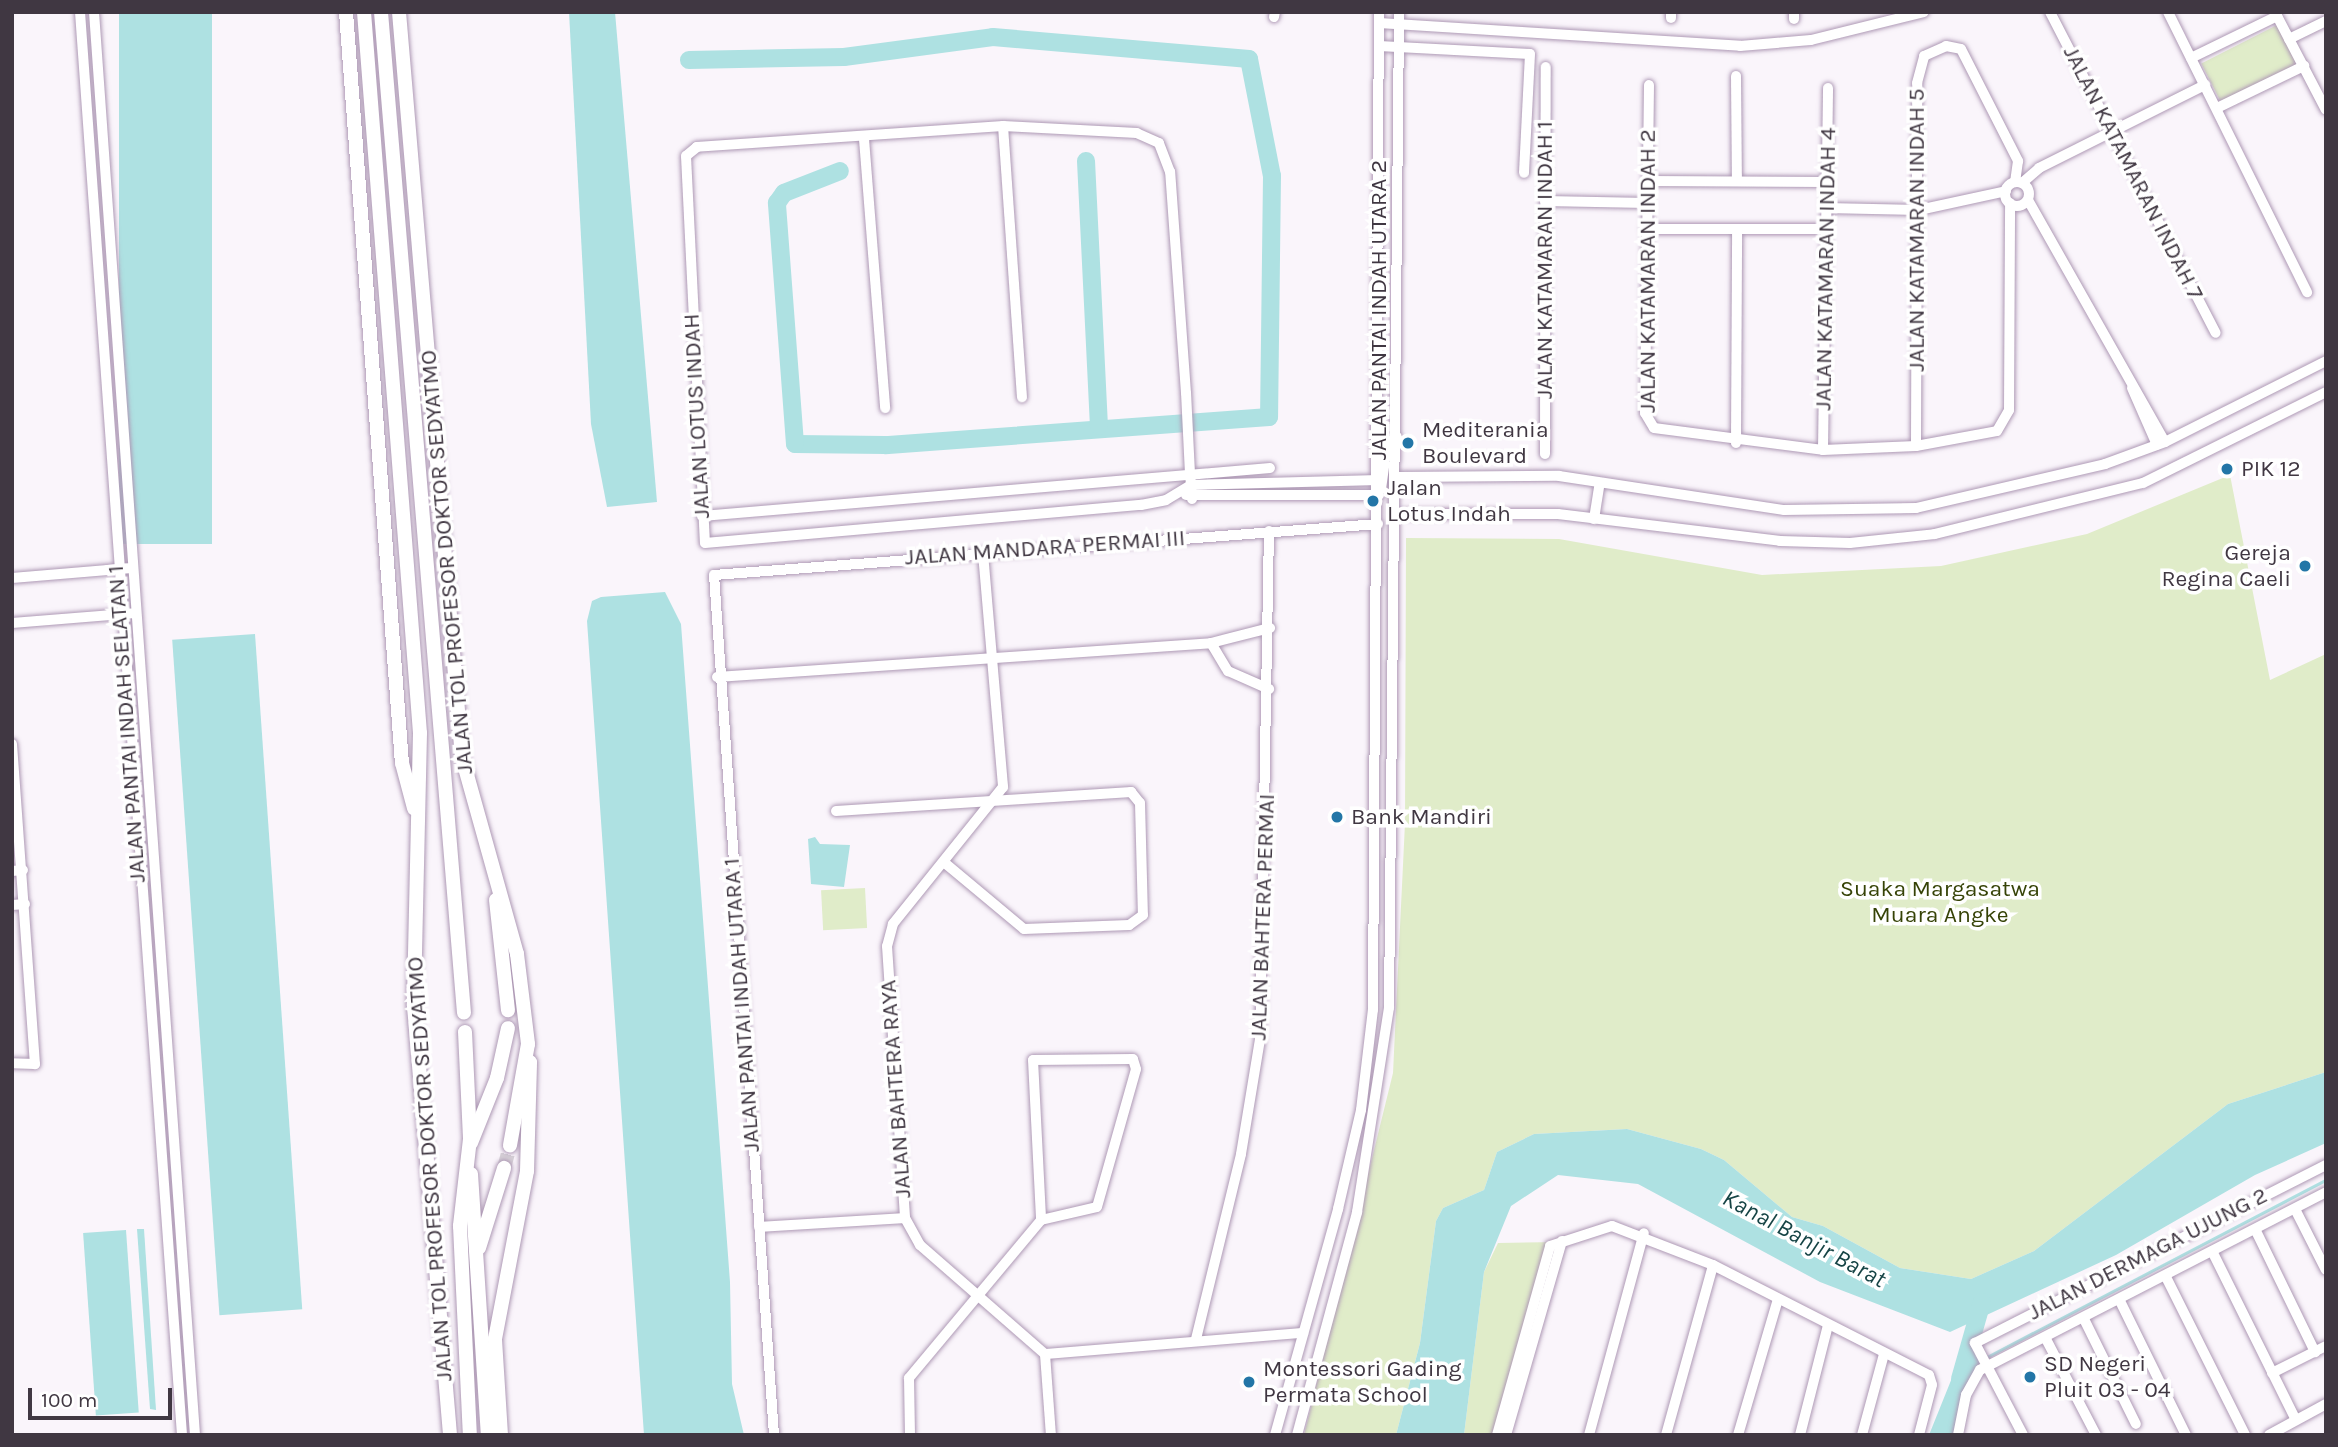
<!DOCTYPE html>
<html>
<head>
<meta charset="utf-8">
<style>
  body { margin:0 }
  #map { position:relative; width:2338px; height:1447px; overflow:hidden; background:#faf5fb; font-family:Karla,sans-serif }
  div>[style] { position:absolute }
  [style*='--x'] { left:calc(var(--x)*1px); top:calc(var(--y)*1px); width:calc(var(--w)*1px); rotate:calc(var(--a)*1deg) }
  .green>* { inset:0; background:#e0ecc9; transform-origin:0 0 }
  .water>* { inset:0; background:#aee1e2; transform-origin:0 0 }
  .stream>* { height:2.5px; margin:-1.25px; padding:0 1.25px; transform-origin:1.25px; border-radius:1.25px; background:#aee1e2 }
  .river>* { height:18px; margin:-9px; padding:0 9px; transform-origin:9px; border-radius:9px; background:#aee1e2 }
  .highway-tunnel>* { height:14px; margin-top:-7px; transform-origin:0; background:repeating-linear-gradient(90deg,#d5cfd6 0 14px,transparent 0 21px) }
  .roads { filter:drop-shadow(0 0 2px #ae99b5) drop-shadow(0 0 2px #ae99b5) }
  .minor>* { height:10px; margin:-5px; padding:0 5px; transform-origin:5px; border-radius:5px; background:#fff }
  .minor>.ring { margin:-5px; padding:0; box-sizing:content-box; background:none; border:10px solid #fff; border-radius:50% }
  .highway>* { height:14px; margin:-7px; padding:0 7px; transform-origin:7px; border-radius:7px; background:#fff }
  .dots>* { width:19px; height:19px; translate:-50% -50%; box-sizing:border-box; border:4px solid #fff; border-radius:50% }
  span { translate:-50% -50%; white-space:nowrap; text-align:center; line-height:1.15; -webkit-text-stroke:7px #fff; paint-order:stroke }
  .street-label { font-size:23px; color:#403742 }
  .poi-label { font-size:23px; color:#403742 }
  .left { translate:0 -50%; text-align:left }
  .right { translate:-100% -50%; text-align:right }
  .park-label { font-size:23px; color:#364307 }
  .water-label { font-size:24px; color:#164445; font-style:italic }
  .frame { position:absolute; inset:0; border:14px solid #403742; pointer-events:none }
  .scale { position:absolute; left:28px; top:1388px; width:144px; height:32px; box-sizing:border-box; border:4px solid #403742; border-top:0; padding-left:9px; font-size:21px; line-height:24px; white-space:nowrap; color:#403742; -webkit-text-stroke:5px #fff; paint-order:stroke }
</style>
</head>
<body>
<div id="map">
  <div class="green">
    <i style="left:2277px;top:25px;width:47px;height:85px;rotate:63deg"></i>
    <i style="clip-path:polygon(2230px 475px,2270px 680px,2326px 654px,2326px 1072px,2228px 1104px,2034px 1251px,1971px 1279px,1900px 1268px,1823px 1226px,1792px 1217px,1724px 1160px,1701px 1149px,1627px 1129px,1534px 1134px,1497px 1152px,1484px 1190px,1443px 1208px,1436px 1221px,1420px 1343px,1396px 1435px,1304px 1435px,1393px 1073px,1405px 823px,1406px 538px,1559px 539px,1762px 575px,1941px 566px,2087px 534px)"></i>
    <i style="left:865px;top:888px;width:40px;height:44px;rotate:87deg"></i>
    <i style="clip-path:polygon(1561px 1242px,1501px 1435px,1464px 1435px,1484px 1272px,1498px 1243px)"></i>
  </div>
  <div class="water">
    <i style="left:119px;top:12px;width:93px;height:532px"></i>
    <i style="clip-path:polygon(569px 12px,615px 12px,657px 502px,607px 507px,591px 424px)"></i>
    <i style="clip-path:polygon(665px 592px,681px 624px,730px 1282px,732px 1384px,744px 1435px,644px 1435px,587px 621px,592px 601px,601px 597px)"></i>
    <i style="left:255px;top:634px;width:677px;height:83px;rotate:86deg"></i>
    <i style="clip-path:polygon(815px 837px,820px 844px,850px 845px,844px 887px,811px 884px,808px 839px)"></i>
    <i style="clip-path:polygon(2326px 1072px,2326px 1143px,2255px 1175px,2116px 1255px,1950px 1332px,1820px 1282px,1638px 1184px,1558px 1175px,1511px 1206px,1484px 1272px,1464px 1435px,1396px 1435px,1420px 1343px,1436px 1221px,1443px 1208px,1484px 1190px,1497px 1152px,1534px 1134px,1627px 1129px,1701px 1149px,1724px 1160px,1792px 1217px,1823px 1226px,1900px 1268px,1971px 1279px,2034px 1251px,2228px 1104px)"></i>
    <i style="clip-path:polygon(137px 1229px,144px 1229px,156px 1410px,150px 1409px)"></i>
    <i style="left:126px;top:1230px;width:183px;height:43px;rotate:86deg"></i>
    <i style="clip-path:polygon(1977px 1357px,1984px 1367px,1974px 1374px,1956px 1435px,1929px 1435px,1960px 1358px)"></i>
  </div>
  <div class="stream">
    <i style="--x:1985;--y:1358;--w:385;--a:-27.6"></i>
  </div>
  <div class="river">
    <i style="--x:689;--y:60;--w:155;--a:-1.1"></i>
    <i style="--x:844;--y:57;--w:150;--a:-7.6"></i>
    <i style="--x:993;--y:37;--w:257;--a:4.9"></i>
    <i style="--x:1249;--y:59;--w:119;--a:78.9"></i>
    <i style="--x:1272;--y:176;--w:241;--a:90.7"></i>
    <i style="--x:1269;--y:417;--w:385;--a:175.8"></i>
    <i style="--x:885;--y:445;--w:90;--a:-179.4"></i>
    <i style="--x:795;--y:444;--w:242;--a:-94.3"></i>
    <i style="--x:777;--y:203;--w:12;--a:-55"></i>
    <i style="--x:784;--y:193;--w:60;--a:-21.4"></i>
    <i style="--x:1086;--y:161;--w:265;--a:87.2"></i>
    <i style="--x:1960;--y:1379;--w:80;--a:-74.1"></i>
  </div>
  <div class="highway-tunnel">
    <i style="--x:504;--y:1168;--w:24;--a:-75"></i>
  </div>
  <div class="roads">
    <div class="minor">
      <i style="--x:80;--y:12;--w:1427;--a:85.9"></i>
      <i style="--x:94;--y:12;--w:1427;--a:85.94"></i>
      <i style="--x:1671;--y:12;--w:6;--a:90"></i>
      <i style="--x:1794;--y:12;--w:7;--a:90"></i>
      <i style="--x:2050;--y:12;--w:361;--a:62.7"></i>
      <i style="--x:2168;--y:12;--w:313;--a:63.6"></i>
      <i style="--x:2275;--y:12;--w:110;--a:62.5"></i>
      <i style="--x:1274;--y:17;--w:5;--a:-79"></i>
      <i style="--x:1379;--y:23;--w:362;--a:3.6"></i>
      <i style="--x:1740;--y:46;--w:71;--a:-4.8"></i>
      <i style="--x:1811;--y:40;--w:116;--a:-13.9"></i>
      <i style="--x:2289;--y:39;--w:41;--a:-25.9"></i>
      <i style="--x:1379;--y:46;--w:151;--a:3"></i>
      <i style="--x:1530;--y:54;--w:119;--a:92.9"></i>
      <i style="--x:2191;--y:58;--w:96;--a:-26"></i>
      <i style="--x:1736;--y:76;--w:105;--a:89.5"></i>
      <i style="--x:1649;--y:85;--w:328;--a:90.7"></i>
      <i style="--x:1645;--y:413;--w:17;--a:59"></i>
      <i style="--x:1654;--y:428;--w:170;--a:7.4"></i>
      <i style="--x:1823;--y:450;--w:93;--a:-2.5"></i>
      <i style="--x:1916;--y:446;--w:82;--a:-10.5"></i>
      <i style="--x:1997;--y:431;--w:24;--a:-60"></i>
      <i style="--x:2009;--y:410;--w:207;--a:-89.7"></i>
      <i style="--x:2217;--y:108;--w:97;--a:-25.8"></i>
      <i style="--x:1003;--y:126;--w:272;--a:86"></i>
      <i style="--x:864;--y:139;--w:270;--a:85.5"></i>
      <i style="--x:1648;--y:181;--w:177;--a:0.3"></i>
      <i class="ring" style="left:2005px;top:182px;width:14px;height:14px"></i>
      <i style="--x:2022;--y:183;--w:23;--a:-41"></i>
      <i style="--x:2039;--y:168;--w:186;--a:-26.6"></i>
      <i style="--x:2028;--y:200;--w:278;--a:60.5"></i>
      <i style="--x:1545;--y:201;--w:102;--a:1.1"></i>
      <i style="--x:1826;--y:208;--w:93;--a:1.2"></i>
      <i style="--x:1919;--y:210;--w:89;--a:-12.3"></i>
      <i style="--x:1646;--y:229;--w:179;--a:0"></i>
      <i style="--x:2132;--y:388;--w:62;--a:66.3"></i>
      <i style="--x:1736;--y:443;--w:212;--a:-89.7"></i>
      <i style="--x:1916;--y:446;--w:363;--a:-89.8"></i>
      <i style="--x:1917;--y:83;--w:28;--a:-75"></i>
      <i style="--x:1924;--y:56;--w:24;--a:-24"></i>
      <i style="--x:1946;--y:46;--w:15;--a:11"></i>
      <i style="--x:1961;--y:49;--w:126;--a:63"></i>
      <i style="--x:2018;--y:161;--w:21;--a:98"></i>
      <i style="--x:1823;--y:450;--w:362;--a:-89.2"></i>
      <i style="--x:1545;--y:454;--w:387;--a:-89.9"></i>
      <i style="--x:1397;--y:477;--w:162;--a:-0.4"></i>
      <i style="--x:1559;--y:476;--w:228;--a:8.6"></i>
      <i style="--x:1784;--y:510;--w:132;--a:-0.9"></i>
      <i style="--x:1916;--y:508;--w:194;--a:-13.1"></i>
      <i style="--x:2105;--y:464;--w:64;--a:-20.1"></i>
      <i style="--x:2165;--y:442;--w:180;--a:-26.7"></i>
      <i style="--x:1381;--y:489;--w:44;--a:-82.2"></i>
      <i style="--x:1387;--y:445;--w:13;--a:-42"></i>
      <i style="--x:1186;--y:495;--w:193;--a:0"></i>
      <i style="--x:1192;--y:499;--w:14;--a:-94"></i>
      <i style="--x:1191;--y:485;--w:11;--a:-95"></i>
      <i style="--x:1190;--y:474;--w:81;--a:-92.8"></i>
      <i style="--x:1186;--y:393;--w:222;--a:-94.1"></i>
      <i style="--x:1170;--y:172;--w:31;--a:-111"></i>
      <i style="--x:1159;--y:143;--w:24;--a:-156"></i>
      <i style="--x:1137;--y:133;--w:134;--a:-177"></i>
      <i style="--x:1003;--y:126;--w:307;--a:176.1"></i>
      <i style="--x:697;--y:147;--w:14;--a:141"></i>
      <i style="--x:686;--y:156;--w:387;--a:87.2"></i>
      <i style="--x:705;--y:543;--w:438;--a:-5"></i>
      <i style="--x:1141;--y:505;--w:25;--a:-11"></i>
      <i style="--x:1166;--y:500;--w:29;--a:-31"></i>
      <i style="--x:1191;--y:485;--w:188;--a:-1.5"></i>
      <i style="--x:1398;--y:514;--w:160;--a:0"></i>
      <i style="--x:1558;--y:514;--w:224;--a:6.9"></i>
      <i style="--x:1780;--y:541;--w:70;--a:1.6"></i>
      <i style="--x:1850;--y:543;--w:85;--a:-6"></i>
      <i style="--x:1935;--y:534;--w:214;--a:-13.8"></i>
      <i style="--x:2143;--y:483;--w:204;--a:-26.4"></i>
      <i style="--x:702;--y:516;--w:570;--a:-4.83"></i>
      <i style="--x:1594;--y:519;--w:36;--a:-81"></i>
      <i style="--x:983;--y:553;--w:235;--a:85.1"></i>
      <i style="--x:1003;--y:787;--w:176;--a:128.8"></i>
      <i style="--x:893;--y:924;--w:23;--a:105"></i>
      <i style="--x:887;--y:946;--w:273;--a:86.2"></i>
      <i style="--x:905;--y:1218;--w:31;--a:61"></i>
      <i style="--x:920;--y:1245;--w:166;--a:41.1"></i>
      <i style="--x:1045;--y:1354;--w:81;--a:85.8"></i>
      <i style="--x:12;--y:578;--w:120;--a:-4.8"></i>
      <i style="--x:12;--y:623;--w:123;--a:-4.6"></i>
      <i style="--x:1211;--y:643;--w:33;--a:59"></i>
      <i style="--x:1228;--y:671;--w:45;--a:23.7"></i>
      <i style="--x:717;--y:677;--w:495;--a:-3.9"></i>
      <i style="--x:1211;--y:643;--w:61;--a:-14.3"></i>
      <i style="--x:12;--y:744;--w:321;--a:85.9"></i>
      <i style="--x:35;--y:1064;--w:23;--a:-178"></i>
      <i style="--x:836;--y:811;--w:296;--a:-3.7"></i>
      <i style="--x:1131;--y:792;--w:14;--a:51"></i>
      <i style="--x:1140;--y:803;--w:112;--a:88.5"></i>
      <i style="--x:1143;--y:915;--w:17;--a:144"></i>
      <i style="--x:1129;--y:925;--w:105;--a:177.8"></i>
      <i style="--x:1024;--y:929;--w:102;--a:-140.2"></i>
      <i style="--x:12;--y:871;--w:11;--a:-5"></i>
      <i style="--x:12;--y:905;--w:13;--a:-4"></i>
      <i style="--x:2295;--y:1209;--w:68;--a:63.1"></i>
      <i style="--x:759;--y:1227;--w:146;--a:-3.5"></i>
      <i style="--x:2256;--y:1231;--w:135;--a:64"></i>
      <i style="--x:2213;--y:1253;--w:186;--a:63.6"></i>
      <i style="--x:2166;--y:1277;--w:177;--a:63.4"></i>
      <i style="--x:2120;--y:1301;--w:149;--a:63.8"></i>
      <i style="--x:2084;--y:1319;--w:117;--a:63.7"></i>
      <i style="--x:1196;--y:1339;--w:190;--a:-76.3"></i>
      <i style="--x:1241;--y:1154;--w:117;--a:-80.6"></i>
      <i style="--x:1260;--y:1039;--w:508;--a:-88.99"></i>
      <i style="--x:2046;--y:1339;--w:108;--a:62.5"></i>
      <i style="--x:1045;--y:1354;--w:259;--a:-4.7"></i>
      <i style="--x:2272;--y:1373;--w:60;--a:-26.6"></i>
      <i style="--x:774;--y:1435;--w:862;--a:-93.99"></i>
      <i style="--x:714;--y:575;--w:666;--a:-4.39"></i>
      <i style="--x:910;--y:1435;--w:57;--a:-91"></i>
      <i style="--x:909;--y:1378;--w:206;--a:-50.1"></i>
      <i style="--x:1041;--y:1220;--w:57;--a:-13.1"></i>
      <i style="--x:1097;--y:1207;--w:143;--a:-74.2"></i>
      <i style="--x:1136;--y:1069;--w:10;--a:-107"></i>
      <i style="--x:1133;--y:1059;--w:100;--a:179.4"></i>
      <i style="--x:1033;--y:1060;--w:160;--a:87.1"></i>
      <i style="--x:1275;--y:1435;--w:235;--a:-74.4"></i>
      <i style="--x:1338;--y:1209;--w:102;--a:-76.9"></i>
      <i style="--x:1361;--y:1110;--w:101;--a:-83.2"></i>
      <i style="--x:1373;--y:1010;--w:998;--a:-89.66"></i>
      <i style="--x:1297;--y:1435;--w:231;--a:-74.9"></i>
      <i style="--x:1357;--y:1212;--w:206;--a:-81.1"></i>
      <i style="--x:1389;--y:1008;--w:996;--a:-89.42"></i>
      <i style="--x:1497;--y:1435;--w:196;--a:-74.3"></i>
      <i style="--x:1550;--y:1246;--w:65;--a:-17.9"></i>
      <i style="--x:1612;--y:1226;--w:108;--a:21.1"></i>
      <i style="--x:1713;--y:1265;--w:242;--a:27"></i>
      <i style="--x:1929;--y:1375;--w:10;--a:73"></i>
      <i style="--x:1932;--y:1385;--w:52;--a:104.6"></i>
      <i style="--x:1506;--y:1435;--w:202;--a:-73.9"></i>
      <i style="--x:1589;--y:1435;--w:209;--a:-74.8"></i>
      <i style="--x:1666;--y:1435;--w:176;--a:-74.5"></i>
      <i style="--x:1738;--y:1435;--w:142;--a:-73.6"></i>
      <i style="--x:1800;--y:1435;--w:114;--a:-75.7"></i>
      <i style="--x:1862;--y:1435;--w:84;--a:-74.8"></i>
      <i style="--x:1958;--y:1435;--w:41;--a:-78.7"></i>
      <i style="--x:1966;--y:1395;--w:29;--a:-61"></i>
      <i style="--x:1980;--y:1370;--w:389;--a:-27.2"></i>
      <i style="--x:2023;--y:1435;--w:104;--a:-117.6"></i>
      <i style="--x:1975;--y:1343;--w:394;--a:-26.9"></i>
      <i style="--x:2269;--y:1435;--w:65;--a:-28.5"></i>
    </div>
    <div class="highway">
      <i style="--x:346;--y:12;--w:753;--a:85.74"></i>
      <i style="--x:402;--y:763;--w:47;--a:75.1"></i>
      <i style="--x:364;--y:12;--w:723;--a:85.56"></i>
      <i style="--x:420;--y:733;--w:273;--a:91.3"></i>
      <i style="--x:414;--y:1006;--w:431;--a:85.2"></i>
      <i style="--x:381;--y:12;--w:1004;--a:85.26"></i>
      <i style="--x:399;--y:12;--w:748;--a:85.17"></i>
      <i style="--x:462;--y:757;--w:205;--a:74.4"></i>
      <i style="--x:517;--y:954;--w:91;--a:83"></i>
      <i style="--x:528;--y:1044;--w:103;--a:100.1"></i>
      <i style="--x:496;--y:900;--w:111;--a:83.8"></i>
      <i style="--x:465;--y:1032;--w:107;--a:87.3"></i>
      <i style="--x:470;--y:1139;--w:88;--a:96.6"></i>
      <i style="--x:460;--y:1226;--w:209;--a:87.3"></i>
      <i style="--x:471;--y:1143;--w:70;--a:-68.2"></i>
      <i style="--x:497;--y:1078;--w:51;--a:-77.6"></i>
      <i style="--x:471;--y:1174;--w:262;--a:86.3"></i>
      <i style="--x:479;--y:1248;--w:84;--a:-72.6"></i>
      <i style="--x:501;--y:1435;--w:96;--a:-93.6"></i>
      <i style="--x:495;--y:1339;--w:171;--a:-79.2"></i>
      <i style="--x:527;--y:1171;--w:109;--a:-88.4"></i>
    </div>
  </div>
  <div class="dots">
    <i style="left:1408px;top:443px;background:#2376a7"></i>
    <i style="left:2227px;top:469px;background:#2376a7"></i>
    <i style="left:1373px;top:501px;background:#2376a7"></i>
    <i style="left:2305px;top:566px;background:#2376a7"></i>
    <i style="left:1337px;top:817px;background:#2376a7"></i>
    <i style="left:2030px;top:1377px;background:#2376a7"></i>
    <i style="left:1249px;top:1382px;background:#2376a7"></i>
  </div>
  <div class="street-label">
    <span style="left:2133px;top:173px;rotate:63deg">JALAN KATAMARAN INDAH 7</span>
    <span style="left:1917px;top:230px;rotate:-90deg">JALAN KATAMARAN INDAH 5</span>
    <span style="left:1545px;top:260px;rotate:-90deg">JALAN KATAMARAN INDAH 1</span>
    <span style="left:1826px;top:269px;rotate:-89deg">JALAN KATAMARAN INDAH 4</span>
    <span style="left:1648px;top:271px;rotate:-90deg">JALAN KATAMARAN INDAH 2</span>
    <span style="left:1379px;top:310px;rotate:-90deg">JALAN PANTAI INDAH UTARA 2</span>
    <span style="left:697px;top:416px;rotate:-93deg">JALAN LOTUS INDAH</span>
    <span style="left:1045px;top:548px;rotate:-4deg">JALAN MANDARA PERMAI III</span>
    <span style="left:447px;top:562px;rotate:-95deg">JALAN TOL PROFESOR DOKTOR SEDYATMO</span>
    <span style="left:127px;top:724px;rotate:-94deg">JALAN PANTAI INDAH SELATAN 1</span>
    <span style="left:1263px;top:917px;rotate:-88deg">JALAN BAHTERA PERMAI</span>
    <span style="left:742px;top:1005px;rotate:-94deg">JALAN PANTAI INDAH UTARA 1</span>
    <span style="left:896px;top:1089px;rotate:-94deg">JALAN BAHTERA RAYA</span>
    <span style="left:430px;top:1169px;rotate:-94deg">JALAN TOL PROFESOR DOKTOR SEDYATMO</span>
    <span style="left:2148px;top:1254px;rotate:-27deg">JALAN DERMAGA UJUNG 2</span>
  </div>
  <div class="poi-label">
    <span class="left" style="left:1422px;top:443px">Mediterania<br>Boulevard</span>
    <span class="left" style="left:2241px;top:469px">PIK 12</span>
    <span class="left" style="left:1387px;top:501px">Jalan<br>Lotus Indah</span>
    <span class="right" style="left:2291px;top:566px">Gereja<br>Regina Caeli</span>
    <span class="left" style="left:1351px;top:817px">Bank Mandiri</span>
    <span class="left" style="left:2044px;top:1377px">SD Negeri<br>Pluit 03 - 04</span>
    <span class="left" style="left:1263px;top:1382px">Montessori Gading<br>Permata School</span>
  </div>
  <div class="park-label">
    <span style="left:1940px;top:902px">Suaka Margasatwa<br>Muara Angke</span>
  </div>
  <div class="water-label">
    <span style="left:1804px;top:1239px;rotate:28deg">Kanal Banjir Barat</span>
  </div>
  <div class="frame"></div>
  <div class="scale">100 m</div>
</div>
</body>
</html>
